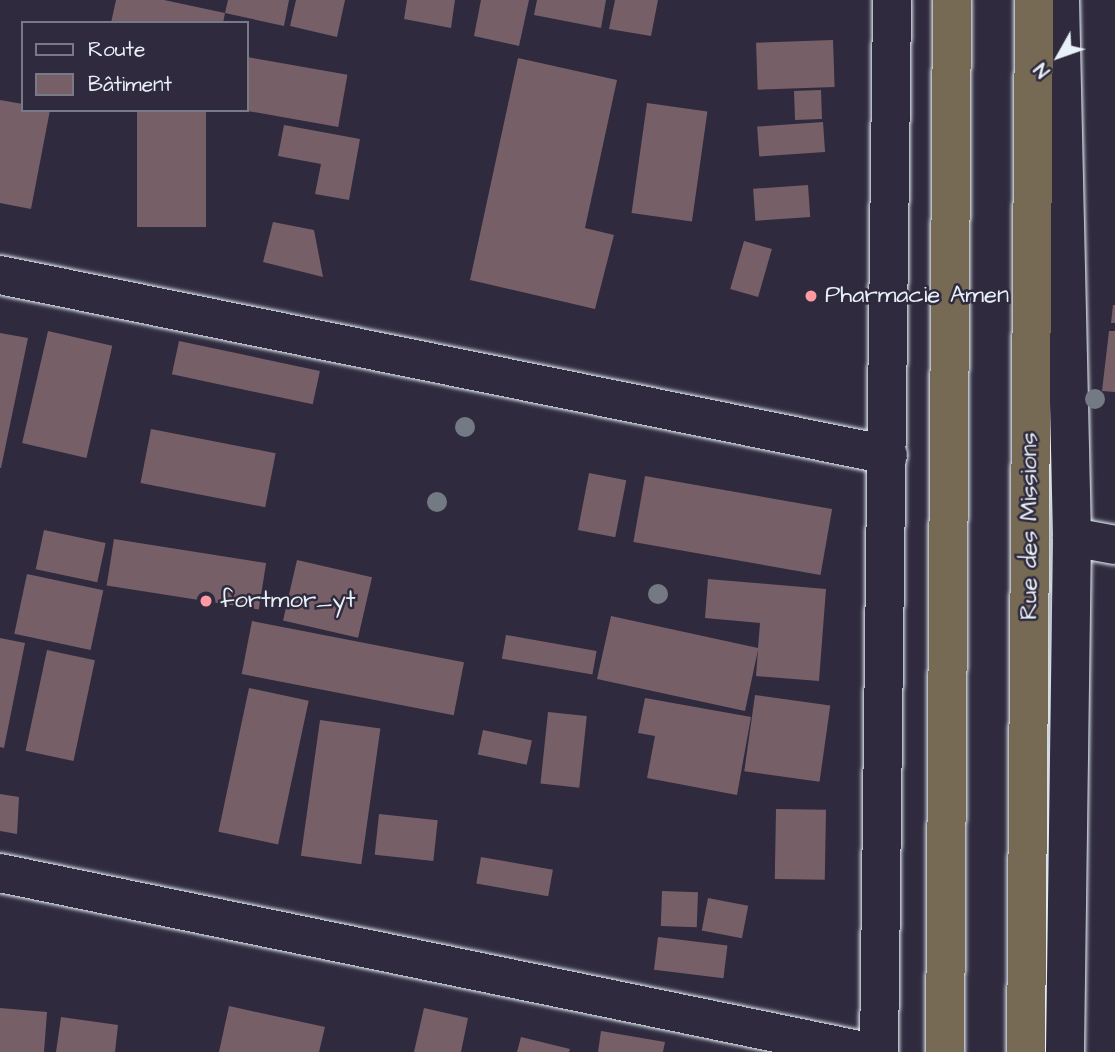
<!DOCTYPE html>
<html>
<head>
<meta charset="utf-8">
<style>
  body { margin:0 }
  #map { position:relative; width:1115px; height:1052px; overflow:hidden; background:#2f2a3d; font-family:"Architects Daughter",sans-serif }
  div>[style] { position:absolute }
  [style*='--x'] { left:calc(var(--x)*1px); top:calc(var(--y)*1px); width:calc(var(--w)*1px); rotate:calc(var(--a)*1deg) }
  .building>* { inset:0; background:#775f68; transform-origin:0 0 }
  .roads { filter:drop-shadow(0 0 2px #e8f1f8) drop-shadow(0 0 2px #e8f1f8) }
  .minor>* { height:38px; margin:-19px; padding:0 19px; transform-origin:19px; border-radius:19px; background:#2f2a3d }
  .trunk>* { height:38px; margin:-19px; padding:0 19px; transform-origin:19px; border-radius:19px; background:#766a54 }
  .trees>* { width:20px; height:20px; margin:-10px; border-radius:50%; background:#747a83 }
  .dots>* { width:19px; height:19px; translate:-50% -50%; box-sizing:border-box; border:4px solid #2f2a3d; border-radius:50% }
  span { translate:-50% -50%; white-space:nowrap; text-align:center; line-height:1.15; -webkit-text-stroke:5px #2f2a3d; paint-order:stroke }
  .poi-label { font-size:24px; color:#e8f1f8 }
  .left { translate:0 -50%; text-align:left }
  .street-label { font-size:24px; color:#e8f1f8 }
  .legend { position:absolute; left:21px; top:21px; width:228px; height:91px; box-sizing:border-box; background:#2f2a3d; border:2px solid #797a88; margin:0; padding:9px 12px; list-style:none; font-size:21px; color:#e8f1f8 }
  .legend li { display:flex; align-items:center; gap:14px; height:35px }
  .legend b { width:35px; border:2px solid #797a88 }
  .north { position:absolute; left:1024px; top:21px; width:70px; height:70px; -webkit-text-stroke:5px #2f2a3d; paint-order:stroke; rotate:230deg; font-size:19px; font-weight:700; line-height:28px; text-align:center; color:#e8f1f8 }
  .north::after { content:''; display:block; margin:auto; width:24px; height:32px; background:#e8f1f8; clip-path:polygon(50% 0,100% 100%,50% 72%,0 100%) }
</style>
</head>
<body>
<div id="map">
  <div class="building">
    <i style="clip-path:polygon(116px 0,164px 0,225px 13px,223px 23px,111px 23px)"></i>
    <i style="clip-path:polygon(228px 0,289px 0,284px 26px,225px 13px)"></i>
    <i style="clip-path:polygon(296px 0,345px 0,337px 37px,290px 26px)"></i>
    <i style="clip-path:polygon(407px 0,455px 0,451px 28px,404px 19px)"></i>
    <i style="clip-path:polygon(481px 0,529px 0,519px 46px,474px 36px)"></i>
    <i style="clip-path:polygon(537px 0,606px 0,601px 28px,534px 15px)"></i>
    <i style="clip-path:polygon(615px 0,658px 0,651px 36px,609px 29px)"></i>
    <i style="left:833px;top:40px;width:47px;height:77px;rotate:88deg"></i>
    <i style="left:247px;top:57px;width:102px;height:53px;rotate:10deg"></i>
    <i style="clip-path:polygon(518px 58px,617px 80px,585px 228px,614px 235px,595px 309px,470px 280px)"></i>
    <i style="left:821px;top:90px;width:29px;height:27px;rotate:88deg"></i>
    <i style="clip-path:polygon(0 100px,23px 104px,23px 110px,50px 110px,31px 209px,0 203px)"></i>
    <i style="left:647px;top:103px;width:61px;height:111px;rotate:8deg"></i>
    <i style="left:137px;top:110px;width:69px;height:117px"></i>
    <i style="left:823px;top:122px;width:30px;height:66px;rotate:86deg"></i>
    <i style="clip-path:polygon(284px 125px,360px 139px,349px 200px,315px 194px,321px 164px,278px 156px)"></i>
    <i style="left:808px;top:185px;width:32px;height:55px;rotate:86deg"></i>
    <i style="clip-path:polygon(273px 222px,314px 230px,323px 277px,263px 262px)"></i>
    <i style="left:744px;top:241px;width:29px;height:50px;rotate:16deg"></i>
    <i style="clip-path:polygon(1113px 305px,1115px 305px,1115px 323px,1111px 323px)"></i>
    <i style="left:48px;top:331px;width:66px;height:115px;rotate:13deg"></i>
    <i style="clip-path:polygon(1109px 331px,1115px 331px,1115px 392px,1102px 391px)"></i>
    <i style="clip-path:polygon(0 333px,28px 338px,1px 468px,0 468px)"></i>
    <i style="left:179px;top:341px;width:144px;height:34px;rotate:12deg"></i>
    <i style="left:151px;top:429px;width:127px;height:55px;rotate:11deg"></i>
    <i style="left:589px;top:473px;width:38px;height:58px;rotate:11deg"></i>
    <i style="left:645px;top:476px;width:190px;height:67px;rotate:10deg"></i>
    <i style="left:44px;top:530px;width:63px;height:40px;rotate:12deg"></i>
    <i style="left:114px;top:539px;width:154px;height:47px;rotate:9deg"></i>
    <i style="left:297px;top:560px;width:77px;height:62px;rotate:13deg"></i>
    <i style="left:27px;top:574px;width:78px;height:61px;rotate:12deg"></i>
    <i style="clip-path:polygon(708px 579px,826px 589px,819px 681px,756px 676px,758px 650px,745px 711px,597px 679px,611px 616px,758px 648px,760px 623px,705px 618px)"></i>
    <i style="left:252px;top:621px;width:216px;height:54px;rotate:11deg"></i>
    <i style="left:506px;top:635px;width:92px;height:24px;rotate:10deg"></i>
    <i style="clip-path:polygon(0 638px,25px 643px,4px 748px,0 747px)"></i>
    <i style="left:47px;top:650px;width:49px;height:103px;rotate:12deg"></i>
    <i style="left:249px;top:688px;width:61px;height:147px;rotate:12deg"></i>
    <i style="left:755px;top:695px;width:76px;height:77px;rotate:8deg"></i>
    <i style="clip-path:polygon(645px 698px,751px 717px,737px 795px,647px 778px,655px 736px,638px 733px)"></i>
    <i style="left:548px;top:712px;width:39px;height:72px;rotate:6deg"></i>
    <i style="left:320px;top:720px;width:61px;height:137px;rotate:8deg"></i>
    <i style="left:483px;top:730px;width:50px;height:25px;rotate:12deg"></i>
    <i style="clip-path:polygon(0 794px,19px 797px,17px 834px,0 831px)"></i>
    <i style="left:776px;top:809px;width:50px;height:70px;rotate:1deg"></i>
    <i style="left:379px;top:814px;width:59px;height:41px;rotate:6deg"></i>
    <i style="left:481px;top:857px;width:73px;height:27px;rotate:10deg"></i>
    <i style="left:662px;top:891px;width:36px;height:35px;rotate:2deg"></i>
    <i style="left:708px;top:898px;width:41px;height:33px;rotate:11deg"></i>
    <i style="left:658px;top:937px;width:70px;height:33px;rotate:7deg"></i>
    <i style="clip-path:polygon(229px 1006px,325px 1027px,319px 1052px,219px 1052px)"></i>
    <i style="clip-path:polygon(0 1008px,47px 1012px,44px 1052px,0 1052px)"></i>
    <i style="clip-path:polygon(424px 1008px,468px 1018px,461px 1052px,414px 1052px)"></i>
    <i style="clip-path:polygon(61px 1017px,118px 1025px,115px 1052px,56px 1052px)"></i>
    <i style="clip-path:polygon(601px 1031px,665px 1042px,663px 1052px,598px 1052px)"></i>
    <i style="clip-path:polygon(521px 1037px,570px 1049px,569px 1052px,517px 1052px)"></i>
  </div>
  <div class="roads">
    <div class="minor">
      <i style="--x:1060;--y:0;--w:537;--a:88.72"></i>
      <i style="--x:1072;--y:537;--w:515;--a:90.78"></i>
      <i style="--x:0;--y:275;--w:906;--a:11.46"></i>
      <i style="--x:1072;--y:537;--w:44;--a:10.5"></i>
      <i style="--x:0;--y:873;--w:886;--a:11.65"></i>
      <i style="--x:879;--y:1052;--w:1052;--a:-89.29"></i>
    </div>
    <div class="trunk">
      <i style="--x:945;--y:1052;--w:1052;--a:-89.62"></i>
      <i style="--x:1026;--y:1052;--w:1052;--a:-89.56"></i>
    </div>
  </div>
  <div class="trees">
    <i style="left:1095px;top:399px"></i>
    <i style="left:465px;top:427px"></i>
    <i style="left:437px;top:502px"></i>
    <i style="left:658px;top:594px"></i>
  </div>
  <div class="dots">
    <i style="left:811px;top:296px;background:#ff9aa2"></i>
    <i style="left:206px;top:601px;background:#ff9aa2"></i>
  </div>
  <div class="poi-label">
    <span class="left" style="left:825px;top:296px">Pharmacie Amen</span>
    <span class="left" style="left:220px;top:601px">fortmor_yt</span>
  </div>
  <div class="street-label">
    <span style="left:1030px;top:526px;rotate:-90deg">Rue des Missions</span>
  </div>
  <ul class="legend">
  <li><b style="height:9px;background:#2f2a3d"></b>Route</li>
  <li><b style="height:19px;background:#775f68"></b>Bâtiment</li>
  </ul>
  <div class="north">N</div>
</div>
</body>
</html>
